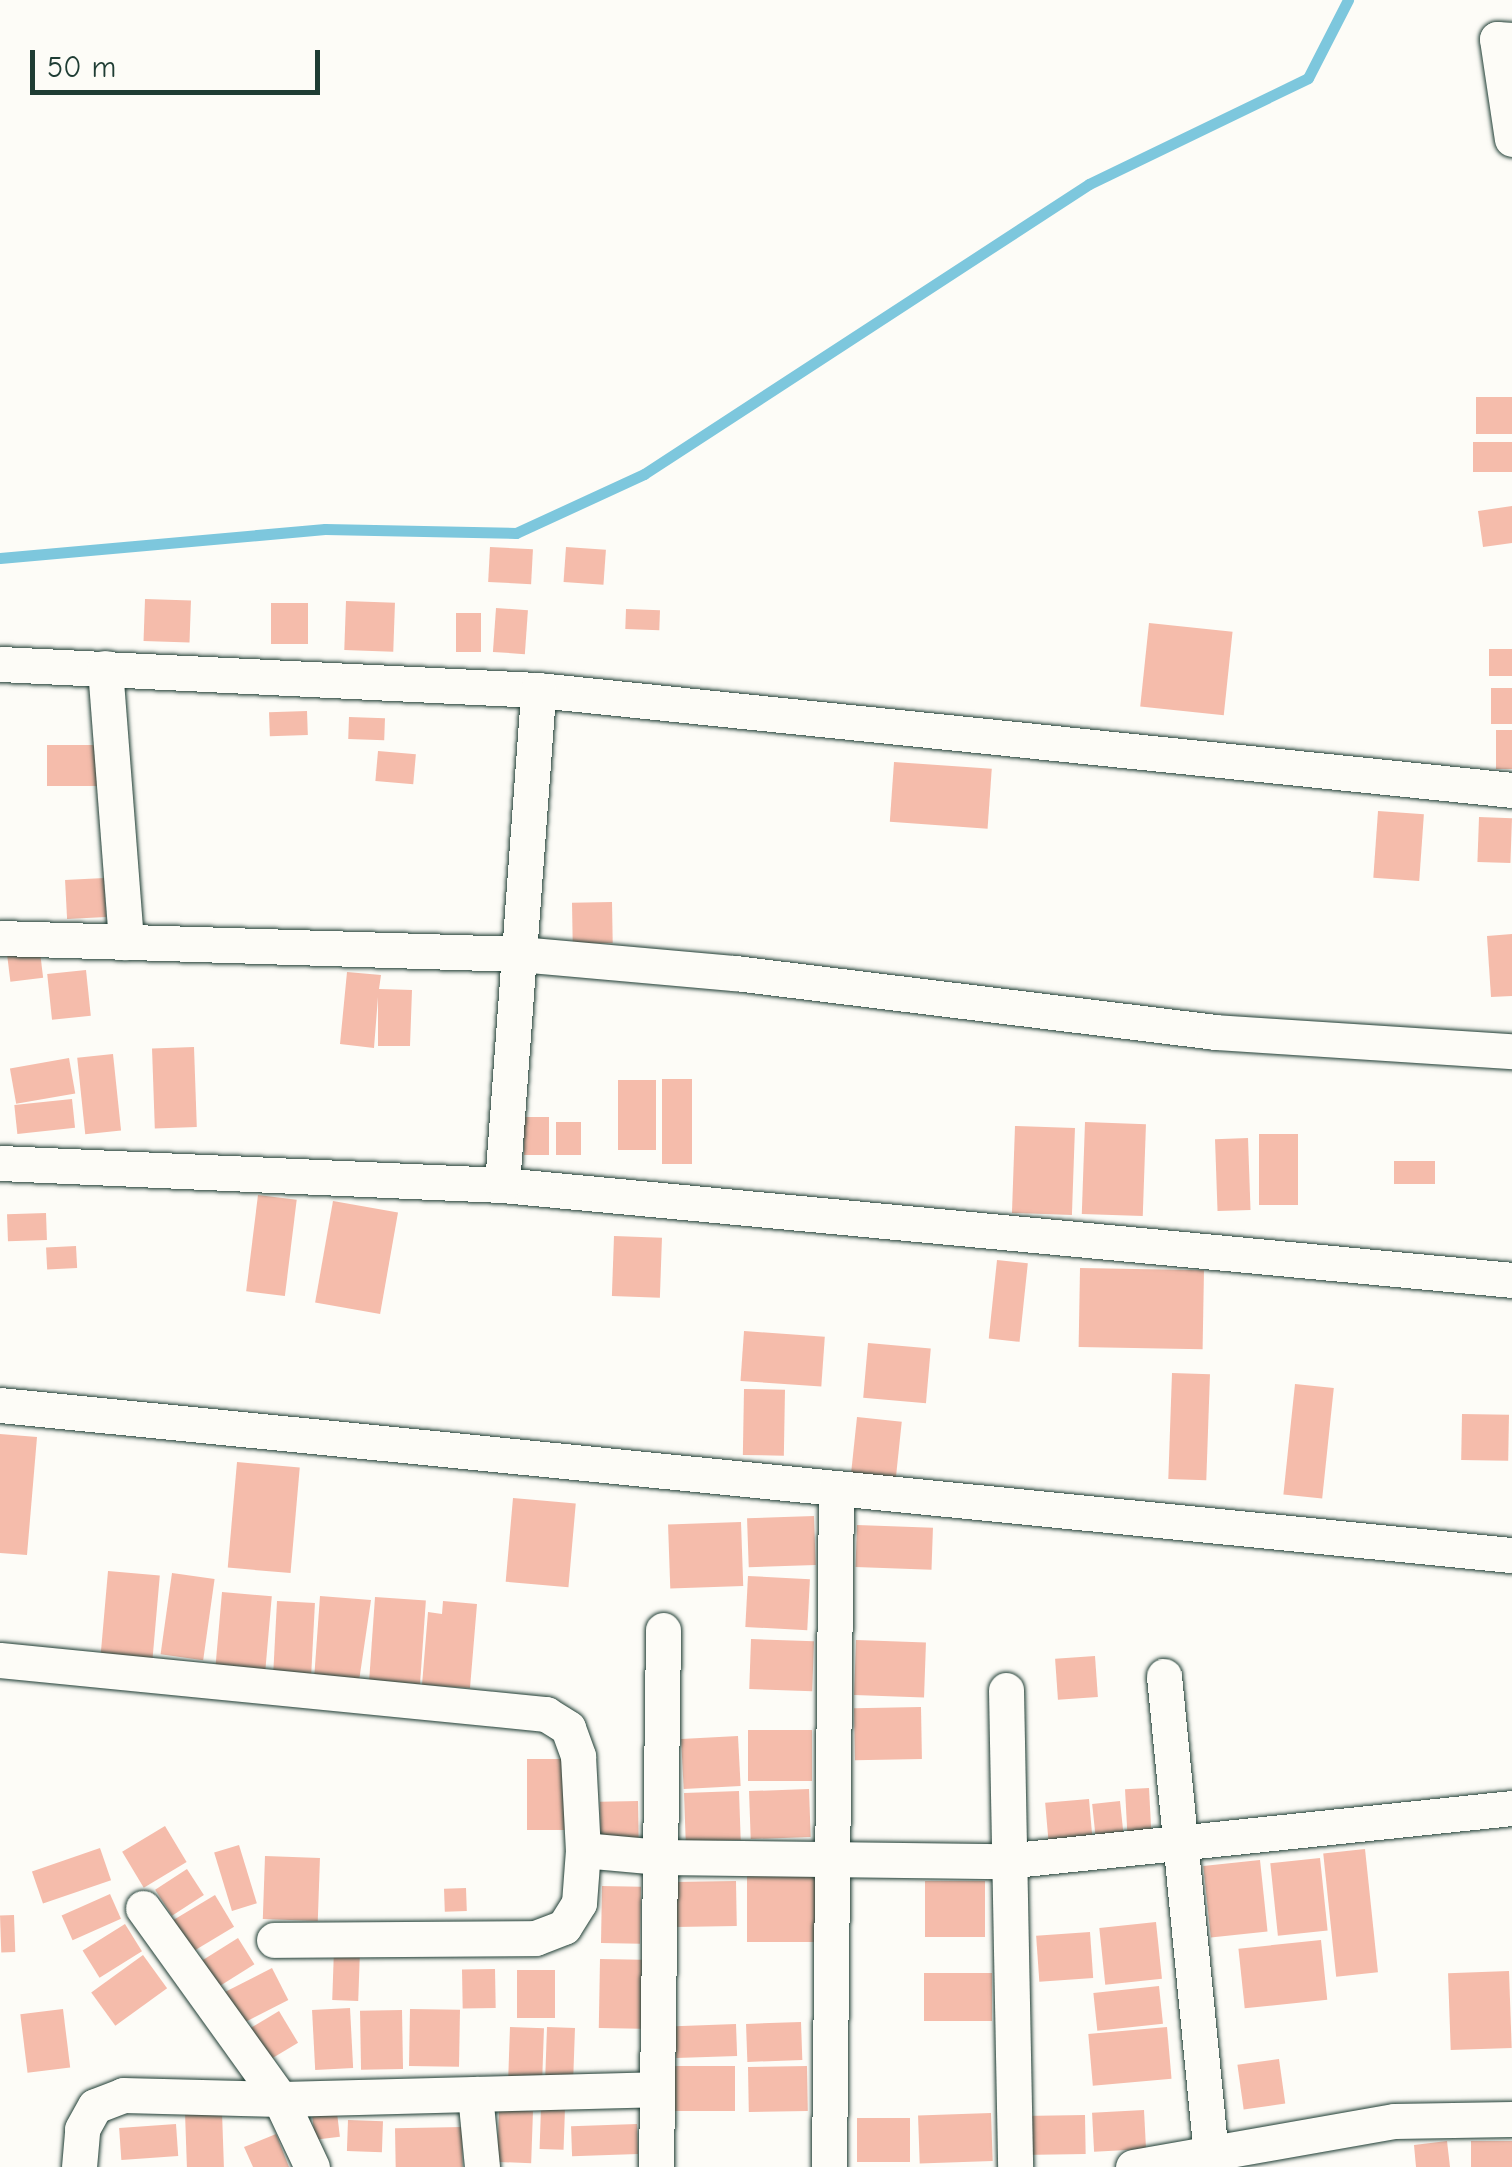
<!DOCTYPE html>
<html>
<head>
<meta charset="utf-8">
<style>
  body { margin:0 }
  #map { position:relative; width:1512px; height:2167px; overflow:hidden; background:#fdfcf7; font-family:"Comic Neue",sans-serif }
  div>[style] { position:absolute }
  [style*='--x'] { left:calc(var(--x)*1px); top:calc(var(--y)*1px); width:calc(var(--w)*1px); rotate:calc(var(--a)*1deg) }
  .stream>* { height:11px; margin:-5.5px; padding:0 5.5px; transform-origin:5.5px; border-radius:5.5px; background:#7dc7dd }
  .building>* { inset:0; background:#f5bcab; transform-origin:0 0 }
  .roads { filter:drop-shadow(0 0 2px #1f3d34) drop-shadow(0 0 2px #1f3d34) }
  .street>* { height:35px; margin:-17.5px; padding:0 17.5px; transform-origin:17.5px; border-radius:17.5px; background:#fdfcf7 }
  span { translate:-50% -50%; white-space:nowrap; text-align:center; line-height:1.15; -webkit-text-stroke:8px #fdfcf7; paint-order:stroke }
  .scale { position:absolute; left:30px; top:50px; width:290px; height:45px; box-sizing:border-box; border:5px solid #1f3d34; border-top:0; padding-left:12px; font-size:30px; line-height:35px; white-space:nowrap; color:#1f3d34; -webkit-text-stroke:8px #fdfcf7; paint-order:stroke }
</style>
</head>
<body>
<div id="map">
  <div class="stream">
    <i style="--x:0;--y:558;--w:326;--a:-5.1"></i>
    <i style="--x:325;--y:529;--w:191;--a:1.2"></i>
    <i style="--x:516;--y:533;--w:141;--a:-24.7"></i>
    <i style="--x:644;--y:474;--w:531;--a:-33.09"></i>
    <i style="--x:1089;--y:184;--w:243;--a:-25.8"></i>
    <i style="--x:1308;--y:78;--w:88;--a:-62.9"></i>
  </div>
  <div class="building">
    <i style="left:1512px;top:397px;width:37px;height:36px;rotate:90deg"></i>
    <i style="left:1512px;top:442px;width:30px;height:39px;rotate:90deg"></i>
    <i style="clip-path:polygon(1512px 506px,1512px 543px,1483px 547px,1478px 511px)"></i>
    <i style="left:490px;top:547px;width:43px;height:35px;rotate:3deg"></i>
    <i style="left:566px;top:547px;width:40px;height:35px;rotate:4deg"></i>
    <i style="left:145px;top:599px;width:46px;height:42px;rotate:2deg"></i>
    <i style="left:346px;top:601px;width:49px;height:49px;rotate:2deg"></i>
    <i style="left:271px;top:603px;width:37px;height:41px"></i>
    <i style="left:496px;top:608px;width:32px;height:44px;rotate:4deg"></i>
    <i style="left:626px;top:609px;width:34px;height:20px;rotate:2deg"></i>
    <i style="left:456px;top:613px;width:25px;height:39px"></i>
    <i style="left:1149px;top:623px;width:84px;height:84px;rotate:6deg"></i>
    <i style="left:1512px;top:649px;width:27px;height:23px;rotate:90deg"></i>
    <i style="left:1491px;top:688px;width:21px;height:36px"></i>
    <i style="left:307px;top:711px;width:24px;height:38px;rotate:88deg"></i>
    <i style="left:349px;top:717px;width:36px;height:22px;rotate:2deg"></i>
    <i style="left:1496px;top:730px;width:16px;height:39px"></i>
    <i style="left:47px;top:745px;width:54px;height:41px"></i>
    <i style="left:378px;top:751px;width:38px;height:30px;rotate:5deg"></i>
    <i style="left:894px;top:762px;width:98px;height:60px;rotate:4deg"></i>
    <i style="left:1378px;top:811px;width:46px;height:67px;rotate:4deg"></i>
    <i style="left:1479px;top:817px;width:33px;height:45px;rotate:2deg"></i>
    <i style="left:104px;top:878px;width:39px;height:39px;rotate:87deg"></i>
    <i style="left:612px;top:902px;width:41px;height:40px;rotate:89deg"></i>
    <i style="clip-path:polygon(1512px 934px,1512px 996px,1491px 997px,1487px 936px)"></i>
    <i style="left:40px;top:952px;width:26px;height:33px;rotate:83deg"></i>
    <i style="left:86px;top:970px;width:46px;height:39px;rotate:84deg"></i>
    <i style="clip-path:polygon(347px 972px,381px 975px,379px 989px,412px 990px,410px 1046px,378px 1046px,378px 997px,374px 1048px,340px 1044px)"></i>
    <i style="left:194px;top:1047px;width:80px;height:42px;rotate:88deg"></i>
    <i style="left:113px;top:1054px;width:77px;height:36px;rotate:84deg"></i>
    <i style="left:69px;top:1058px;width:36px;height:60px;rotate:80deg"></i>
    <i style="left:662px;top:1079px;width:30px;height:85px"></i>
    <i style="left:618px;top:1080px;width:38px;height:70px"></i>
    <i style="left:72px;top:1099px;width:29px;height:58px;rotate:84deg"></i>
    <i style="left:524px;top:1117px;width:25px;height:38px"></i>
    <i style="left:556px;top:1122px;width:25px;height:33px"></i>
    <i style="left:1085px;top:1122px;width:61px;height:92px;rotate:2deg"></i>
    <i style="left:1015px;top:1126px;width:60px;height:87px;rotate:2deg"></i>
    <i style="left:1259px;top:1134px;width:39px;height:71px"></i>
    <i style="left:1248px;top:1138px;width:72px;height:33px;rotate:88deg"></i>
    <i style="left:1394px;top:1161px;width:41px;height:23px"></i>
    <i style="left:258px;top:1195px;width:39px;height:97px;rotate:7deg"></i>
    <i style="left:333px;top:1201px;width:66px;height:103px;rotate:10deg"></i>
    <i style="left:46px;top:1213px;width:27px;height:39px;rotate:88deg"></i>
    <i style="left:614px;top:1236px;width:48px;height:60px;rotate:2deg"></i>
    <i style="left:76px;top:1246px;width:22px;height:30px;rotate:87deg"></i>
    <i style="left:997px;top:1260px;width:31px;height:79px;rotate:6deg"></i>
    <i style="left:1080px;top:1268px;width:124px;height:79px;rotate:1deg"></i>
    <i style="left:744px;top:1331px;width:81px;height:50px;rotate:4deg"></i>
    <i style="left:868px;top:1343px;width:63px;height:55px;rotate:5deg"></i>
    <i style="left:1172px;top:1373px;width:38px;height:106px;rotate:2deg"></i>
    <i style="left:1295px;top:1384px;width:39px;height:111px;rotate:6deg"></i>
    <i style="left:744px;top:1389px;width:41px;height:66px;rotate:1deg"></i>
    <i style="left:1462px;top:1414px;width:47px;height:46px;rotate:1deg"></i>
    <i style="left:857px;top:1417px;width:45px;height:58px;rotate:6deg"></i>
    <i style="clip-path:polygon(0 1434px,37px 1437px,27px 1555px,0 1553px)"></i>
    <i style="left:237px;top:1462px;width:63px;height:106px;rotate:5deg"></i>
    <i style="left:513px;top:1498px;width:63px;height:84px;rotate:5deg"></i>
    <i style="left:814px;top:1516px;width:49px;height:67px;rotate:88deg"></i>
    <i style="left:741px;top:1522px;width:64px;height:73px;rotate:88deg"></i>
    <i style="left:857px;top:1525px;width:76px;height:42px;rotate:2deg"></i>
    <i style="left:108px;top:1571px;width:52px;height:91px;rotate:5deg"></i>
    <i style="left:172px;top:1573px;width:43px;height:82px;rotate:8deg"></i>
    <i style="left:748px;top:1576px;width:62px;height:51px;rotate:3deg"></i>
    <i style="left:222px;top:1592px;width:50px;height:79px;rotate:5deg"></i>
    <i style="clip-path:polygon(320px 1596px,371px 1600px,359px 1681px,314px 1680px)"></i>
    <i style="left:375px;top:1597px;width:51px;height:84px;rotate:4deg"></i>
    <i style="left:277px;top:1601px;width:38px;height:73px;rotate:3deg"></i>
    <i style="clip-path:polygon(443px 1601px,477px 1604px,470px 1688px,422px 1685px,428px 1612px,442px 1614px)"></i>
    <i style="left:751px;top:1639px;width:63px;height:50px;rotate:2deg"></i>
    <i style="left:856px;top:1640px;width:70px;height:55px;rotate:2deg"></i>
    <i style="left:1095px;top:1656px;width:41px;height:40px;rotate:86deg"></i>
    <i style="left:921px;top:1707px;width:52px;height:67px;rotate:89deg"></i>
    <i style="left:812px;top:1730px;width:51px;height:64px;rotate:90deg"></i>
    <i style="left:738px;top:1736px;width:50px;height:57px;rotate:87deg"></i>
    <i style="left:527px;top:1759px;width:40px;height:71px"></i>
    <i style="left:1149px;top:1788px;width:50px;height:24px;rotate:87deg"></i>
    <i style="left:809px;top:1789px;width:48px;height:60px;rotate:88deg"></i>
    <i style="left:739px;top:1791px;width:49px;height:55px;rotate:88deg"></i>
    <i style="left:1089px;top:1799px;width:42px;height:44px;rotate:85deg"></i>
    <i style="left:638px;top:1801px;width:45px;height:38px;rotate:89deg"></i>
    <i style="left:1120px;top:1801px;width:47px;height:28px;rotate:84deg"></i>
    <i style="left:165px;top:1826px;width:42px;height:50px;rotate:59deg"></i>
    <i style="left:239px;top:1845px;width:61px;height:26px;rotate:73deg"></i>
    <i style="left:100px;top:1848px;width:34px;height:72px;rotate:71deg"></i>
    <i style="left:1365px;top:1849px;width:124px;height:42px;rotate:84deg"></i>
    <i style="left:265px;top:1856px;width:55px;height:63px;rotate:2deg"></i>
    <i style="left:1320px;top:1858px;width:73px;height:50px;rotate:84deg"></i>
    <i style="left:1260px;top:1860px;width:72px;height:57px;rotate:84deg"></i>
    <i style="left:187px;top:1869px;width:31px;height:38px;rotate:57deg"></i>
    <i style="left:818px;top:1872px;width:70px;height:71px;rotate:90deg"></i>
    <i style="left:736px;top:1881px;width:45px;height:61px;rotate:89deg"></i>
    <i style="left:925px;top:1881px;width:60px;height:56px"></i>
    <i style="left:602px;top:1886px;width:39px;height:57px;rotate:1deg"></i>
    <i style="left:466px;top:1888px;width:23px;height:22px;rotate:88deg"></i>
    <i style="left:110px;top:1894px;width:27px;height:53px;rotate:66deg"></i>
    <i style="left:215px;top:1895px;width:37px;height:50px;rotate:59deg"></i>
    <i style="left:14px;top:1915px;width:37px;height:14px;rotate:88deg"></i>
    <i style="left:1156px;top:1922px;width:57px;height:57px;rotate:84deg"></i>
    <i style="left:125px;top:1924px;width:32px;height:50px;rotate:58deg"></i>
    <i style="left:1090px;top:1932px;width:46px;height:54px;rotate:86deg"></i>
    <i style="left:238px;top:1938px;width:31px;height:47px;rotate:58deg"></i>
    <i style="left:1321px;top:1940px;width:60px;height:83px;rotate:84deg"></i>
    <i style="left:334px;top:1949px;width:26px;height:51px;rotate:2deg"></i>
    <i style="left:143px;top:1955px;width:41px;height:64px;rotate:54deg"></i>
    <i style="left:600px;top:1959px;width:42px;height:69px;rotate:1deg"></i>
    <i style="left:272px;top:1968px;width:36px;height:55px;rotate:63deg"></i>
    <i style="left:495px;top:1969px;width:39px;height:33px;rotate:89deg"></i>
    <i style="left:517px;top:1970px;width:38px;height:48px"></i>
    <i style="left:1509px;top:1971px;width:77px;height:61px;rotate:88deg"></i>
    <i style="left:992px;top:1973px;width:48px;height:68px;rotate:90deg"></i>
    <i style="left:1159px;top:1986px;width:38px;height:66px;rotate:84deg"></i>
    <i style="left:350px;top:2008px;width:60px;height:38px;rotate:87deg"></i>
    <i style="left:63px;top:2009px;width:59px;height:43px;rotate:83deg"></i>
    <i style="left:410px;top:2009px;width:50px;height:57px;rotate:1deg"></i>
    <i style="left:402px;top:2010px;width:59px;height:42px;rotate:89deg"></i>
    <i style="left:279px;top:2011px;width:37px;height:34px;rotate:59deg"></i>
    <i style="left:801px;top:2022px;width:38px;height:55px;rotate:88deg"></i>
    <i style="left:736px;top:2024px;width:32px;height:61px;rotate:88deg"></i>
    <i style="left:510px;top:2027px;width:34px;height:52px;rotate:2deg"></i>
    <i style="left:547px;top:2027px;width:28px;height:49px;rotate:2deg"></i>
    <i style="left:1167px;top:2027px;width:52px;height:79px;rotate:85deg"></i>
    <i style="left:1279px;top:2059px;width:45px;height:42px;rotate:82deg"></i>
    <i style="left:735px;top:2066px;width:45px;height:60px;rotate:90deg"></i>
    <i style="left:807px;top:2066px;width:45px;height:59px;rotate:89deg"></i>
    <i style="left:541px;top:2108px;width:24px;height:41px;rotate:2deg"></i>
    <i style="left:499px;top:2110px;width:34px;height:52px;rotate:2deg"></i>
    <i style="left:1144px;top:2110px;width:39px;height:52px;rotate:87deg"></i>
    <i style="left:222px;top:2112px;width:55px;height:37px;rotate:88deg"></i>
    <i style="left:337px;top:2113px;width:24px;height:25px;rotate:83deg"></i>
    <i style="left:991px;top:2113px;width:48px;height:73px;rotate:88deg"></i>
    <i style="left:1085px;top:2115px;width:39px;height:64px;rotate:89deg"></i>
    <i style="left:857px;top:2118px;width:53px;height:44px"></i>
    <i style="left:348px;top:2120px;width:35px;height:31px;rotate:2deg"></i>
    <i style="left:176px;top:2124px;width:32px;height:57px;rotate:86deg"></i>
    <i style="left:637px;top:2124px;width:30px;height:66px;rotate:88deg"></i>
    <i style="left:462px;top:2127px;width:40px;height:67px;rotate:89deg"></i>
    <i style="clip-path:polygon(276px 2134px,289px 2167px,253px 2167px,244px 2147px)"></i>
    <i style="clip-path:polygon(1447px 2141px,1450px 2167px,1416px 2167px,1414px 2145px)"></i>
    <i style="left:1512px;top:2141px;width:26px;height:41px;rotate:90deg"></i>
  </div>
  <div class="roads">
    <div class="street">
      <i style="--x:1512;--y:40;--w:15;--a:-176"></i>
      <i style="--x:1497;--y:39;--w:101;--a:81.5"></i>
      <i style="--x:0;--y:664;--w:539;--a:2.77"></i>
      <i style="--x:538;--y:690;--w:979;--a:5.86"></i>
      <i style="--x:105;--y:668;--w:275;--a:85.6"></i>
      <i style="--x:0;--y:938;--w:520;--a:1.76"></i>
      <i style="--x:520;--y:954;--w:216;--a:5.1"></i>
      <i style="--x:735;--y:973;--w:484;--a:7"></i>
      <i style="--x:1215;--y:1032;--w:298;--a:3.7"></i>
      <i style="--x:0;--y:1163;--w:502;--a:2.51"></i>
      <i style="--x:502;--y:1185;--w:1014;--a:5.37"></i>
      <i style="--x:502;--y:1185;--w:496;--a:-85.8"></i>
      <i style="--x:0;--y:1405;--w:1519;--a:5.67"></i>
      <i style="--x:0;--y:1660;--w:549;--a:5.65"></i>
      <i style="--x:546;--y:1714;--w:26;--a:32"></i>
      <i style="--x:568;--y:1728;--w:30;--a:70"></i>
      <i style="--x:578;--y:1756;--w:94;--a:87"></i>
      <i style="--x:583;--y:1850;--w:53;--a:94.3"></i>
      <i style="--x:579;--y:1903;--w:28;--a:122"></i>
      <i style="--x:564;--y:1927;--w:31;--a:159"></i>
      <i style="--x:535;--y:1938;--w:261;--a:179.6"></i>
      <i style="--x:1164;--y:1676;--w:480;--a:84.4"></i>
      <i style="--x:1006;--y:1690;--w:477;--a:88.9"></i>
      <i style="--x:583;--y:1850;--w:77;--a:5.2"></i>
      <i style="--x:660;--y:1857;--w:345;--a:0.7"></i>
      <i style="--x:1005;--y:1861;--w:510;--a:-5.97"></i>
      <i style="--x:143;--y:1908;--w:235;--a:54.3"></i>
      <i style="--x:280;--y:2099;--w:377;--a:-1.5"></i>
      <i style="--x:475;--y:2094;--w:73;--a:84.5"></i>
      <i style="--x:79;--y:2167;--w:38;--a:-85"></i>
      <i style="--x:82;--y:2129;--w:26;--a:-61"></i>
      <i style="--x:95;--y:2106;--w:30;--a:-21"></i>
      <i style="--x:123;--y:2095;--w:157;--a:1.5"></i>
      <i style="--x:280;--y:2099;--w:75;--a:64.8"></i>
      <i style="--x:656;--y:2167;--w:537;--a:-89.25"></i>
      <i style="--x:829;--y:2167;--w:679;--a:-89.41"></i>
      <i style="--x:1133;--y:2167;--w:265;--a:-10"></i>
      <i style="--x:1394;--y:2121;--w:118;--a:-1"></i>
    </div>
  </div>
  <div class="scale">50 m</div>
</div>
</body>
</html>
